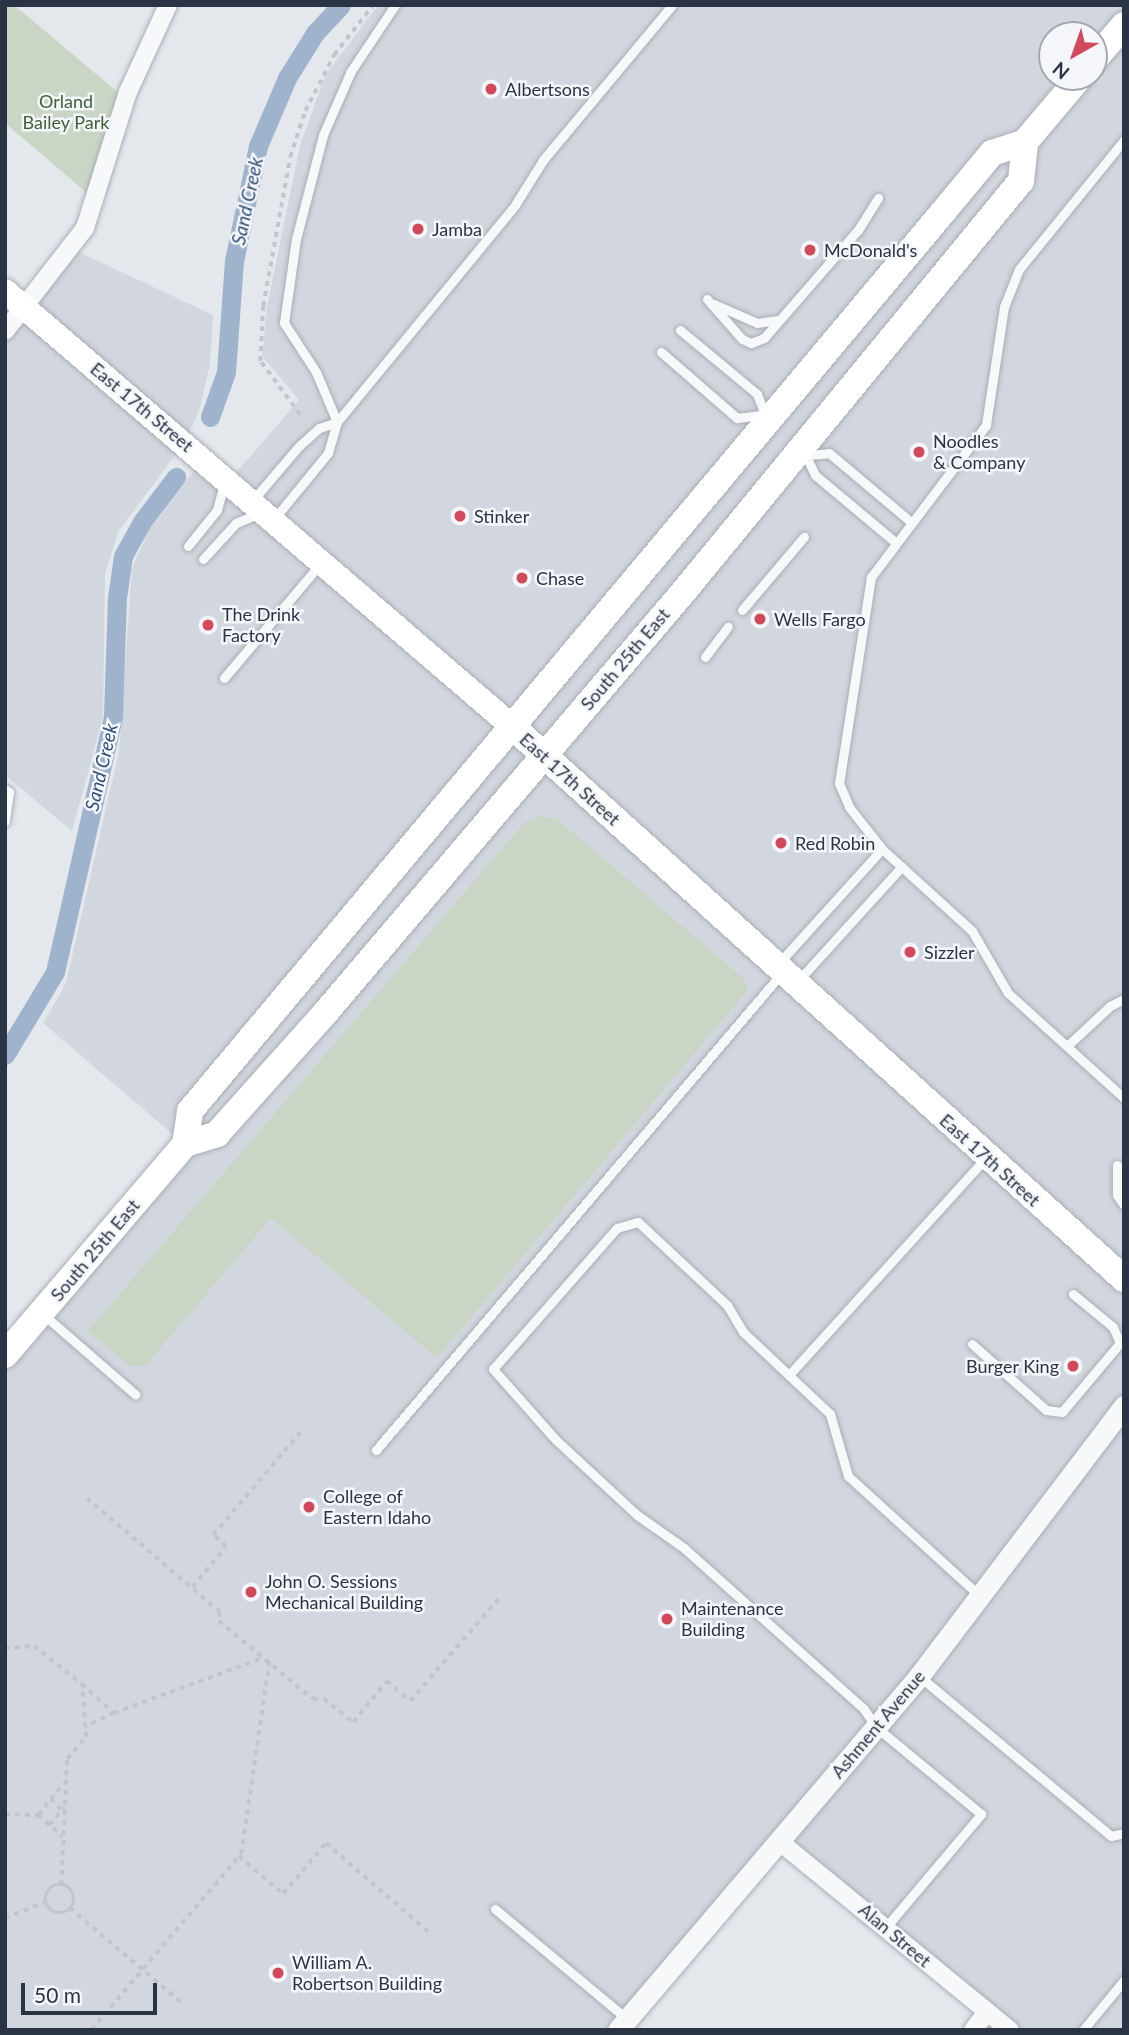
<!DOCTYPE html>
<html>
<head>
<meta charset="utf-8">
<style>
  body { margin:0 }
  #map { position:relative; width:1129px; height:2035px; overflow:hidden; background:#e4e7ec; font-family:Lato,sans-serif }
  div>[style] { position:absolute }
  [style*='--x'] { left:calc(var(--x)*1px); top:calc(var(--y)*1px); width:calc(var(--w)*1px); rotate:calc(var(--a)*1deg) }
  .built>* { inset:0; background:#d2d6de }
  .green>* { inset:0; background:#c9d6c5 }
  .canal>* { height:19px; margin:-9.5px; padding:0 9.5px; transform-origin:9.5px; border-radius:9.5px; background:#9fb4cc }
  .path>* { height:3.5px; margin-top:-1.75px; transform-origin:0; background:repeating-linear-gradient(90deg,#c2c5cb 0 5px,transparent 0 10px) }
  .path>.ring { margin:-1.75px; padding:0; box-sizing:content-box; background:none; border:3.5px solid #c2c5cb; border-radius:50% }
  .roads { filter:drop-shadow(0 0 2px #a9aeb7) drop-shadow(0 0 2px #a9aeb7) }
  .service>* { height:9px; margin:-4.5px; padding:0 4.5px; transform-origin:4.5px; border-radius:4.5px; background:#f7f8fa }
  .minor>* { height:18px; margin:-9px; padding:0 9px; transform-origin:9px; border-radius:9px; background:#f7f8fa }
  .tertiary>* { height:21px; margin:-10.5px; padding:0 10.5px; transform-origin:10.5px; border-radius:10.5px; background:#f7f8fa }
  .secondary>* { height:24px; margin:-12px; padding:0 12px; transform-origin:12px; border-radius:12px; background:#fff }
  .primary>* { height:26px; margin:-13px; padding:0 13px; transform-origin:13px; border-radius:13px; background:#fff }
  .dots>* { width:19px; height:19px; translate:-50% -50%; box-sizing:border-box; border:4px solid #f4f6f9; border-radius:50% }
  span { translate:-50% -50%; white-space:nowrap; text-align:center; line-height:1.15; -webkit-text-stroke:5px #f4f6f9; paint-order:stroke }
  .poi-label { font-size:18px; color:#2b3445 }
  .left { translate:0 -50%; text-align:left }
  .right { translate:-100% -50%; text-align:right }
  .park-label { font-size:18px; color:#3f6138 }
  .street-label { font-size:18px; color:#2b3445 }
  .water-label { font-size:19px; color:#34527a; font-style:italic }
  .frame { position:absolute; inset:0; border:7px solid #2b3445; pointer-events:none }
  .north { position:absolute; left:1038px; top:21px; width:70px; height:70px; box-sizing:border-box; background:#f4f6f9; border:2px solid #a4a8b1; border-radius:50%; rotate:220deg; font-size:19px; font-weight:700; line-height:28px; text-align:center; color:#2b3445 }
  .north::after { content:''; display:block; margin:auto; width:24px; height:32px; background:#d1495b; clip-path:polygon(50% 0,100% 100%,50% 72%,0 100%) }
  .scale { position:absolute; left:21px; top:1983px; width:136px; height:32px; box-sizing:border-box; border:4px solid #2b3445; border-top:0; padding-left:9px; font-size:21px; line-height:24px; white-space:nowrap; color:#2b3445; -webkit-text-stroke:5px #f4f6f9; paint-order:stroke }
</style>
</head>
<body>
<div id="map">
  <div class="built">
    <i style="clip-path:polygon(378px 5px,1124px 5px,1124px 29px,1094px 64px,1094px 35px,1052px 35px,1052px 77px,1083px 77px,947px 240px,1086px 77px,1094px 77px,1094px 67px,1124px 32px,1124px 2030px,1010px 2030px,780px 1842px,618px 2030px,5px 2030px,5px 1355px,184px 1144px,43px 1023px,66px 983px,119px 752px,132px 568px,149px 530px,203px 459px,229px 481px,299px 400px,262px 356px,267px 306px,300px 146px,312px 112px,325px 76px)"></i>
    <i style="clip-path:polygon(70px 248px,213px 315px,210px 364px,199px 411px,184px 443px,118px 532px,105px 574px,103px 717px,72px 831px,5px 775px,5px 291px,24px 308px)"></i>
  </div>
  <div class="green">
    <i style="clip-path:polygon(5px 5px,14px 5px,126px 99px,94px 199px,5px 123px)"></i>
    <i style="clip-path:polygon(538px 816px,557px 819px,743px 978px,748px 990px,437px 1358px,271px 1218px,145px 1366px,130px 1366px,88px 1331px,524px 823px)"></i>
  </div>
  <div class="canal">
    <i style="--x:210;--y:417;--w:48;--a:-70.4"></i>
    <i style="--x:226;--y:372;--w:111;--a:-85.9"></i>
    <i style="--x:234;--y:261;--w:117;--a:-78.2"></i>
    <i style="--x:258;--y:146;--w:74;--a:-66.9"></i>
    <i style="--x:287;--y:78;--w:53;--a:-58.1"></i>
    <i style="--x:315;--y:33;--w:38;--a:-47"></i>
    <i style="--x:5;--y:1055;--w:97;--a:-58.9"></i>
    <i style="--x:55;--y:972;--w:262;--a:-77.2"></i>
    <i style="--x:113;--y:716;--w:118;--a:-88.1"></i>
    <i style="--x:117;--y:598;--w:42;--a:-81.9"></i>
    <i style="--x:123;--y:556;--w:38;--a:-61"></i>
    <i style="--x:141;--y:523;--w:58;--a:-52.7"></i>
  </div>
  <div class="path">
    <i style="--x:300;--y:415;--w:67;--a:-126.5"></i>
    <i style="--x:260;--y:361;--w:55;--a:-86.9"></i>
    <i style="--x:263;--y:306;--w:151;--a:-79.7"></i>
    <i style="--x:290;--y:157;--w:48;--a:-71.9"></i>
    <i style="--x:305;--y:111;--w:63;--a:-62.6"></i>
    <i style="--x:334;--y:55;--w:63;--a:-52"></i>
    <i style="--x:87;--y:1498;--w:175;--a:40.6"></i>
    <i style="--x:220;--y:1612;--w:9;--a:96"></i>
    <i style="--x:219;--y:1621;--w:122;--a:39.7"></i>
    <i style="--x:313;--y:1699;--w:11;--a:0"></i>
    <i style="--x:324;--y:1699;--w:37;--a:38"></i>
    <i style="--x:353;--y:1722;--w:53;--a:-50.3"></i>
    <i style="--x:387;--y:1681;--w:30;--a:41"></i>
    <i style="--x:410;--y:1701;--w:139;--a:-49.1"></i>
    <i style="--x:192;--y:1587;--w:52;--a:-49.6"></i>
    <i style="--x:226;--y:1547;--w:18;--a:-137"></i>
    <i style="--x:213;--y:1535;--w:140;--a:-49.6"></i>
    <i style="--x:5;--y:1648;--w:29;--a:-4"></i>
    <i style="--x:34;--y:1646;--w:61;--a:38.4"></i>
    <i style="--x:114;--y:1713;--w:159;--a:-20.3"></i>
    <i style="--x:51;--y:1799;--w:16;--a:45"></i>
    <i style="--x:5;--y:1814;--w:33;--a:2"></i>
    <i style="--x:38;--y:1815;--w:33;--a:41"></i>
    <i style="--x:38;--y:1815;--w:41;--a:-50.9"></i>
    <i style="--x:49;--y:1825;--w:23;--a:-49"></i>
    <i style="--x:239;--y:1856;--w:58;--a:40.8"></i>
    <i style="--x:283;--y:1894;--w:67;--a:-49.9"></i>
    <i style="--x:326;--y:1843;--w:135;--a:40.8"></i>
    <i style="--x:61;--y:1885;--w:126;--a:-87.3"></i>
    <i style="--x:67;--y:1759;--w:29;--a:-49"></i>
    <i style="--x:86;--y:1737;--w:10;--a:-96"></i>
    <i style="--x:85;--y:1727;--w:43;--a:-94"></i>
    <i style="--x:82;--y:1684;--w:43;--a:42.2"></i>
    <i style="--x:114;--y:1713;--w:32;--a:154"></i>
    <i class="ring" style="left:46px;top:1885px;width:24.5px;height:24.5px"></i>
    <i style="--x:70;--y:1908;--w:145;--a:40.3"></i>
    <i style="--x:5;--y:1918;--w:44;--a:-21.3"></i>
    <i style="--x:91;--y:2030;--w:231;--a:-49.6"></i>
    <i style="--x:241;--y:1854;--w:194;--a:-81.7"></i>
  </div>
  <div class="roads">
    <div class="service">
      <i style="--x:1124;--y:140;--w:166;--a:129.1"></i>
      <i style="--x:1019;--y:269;--w:41;--a:111.5"></i>
      <i style="--x:1004;--y:307;--w:119;--a:98.7"></i>
      <i style="--x:986;--y:425;--w:191;--a:127.1"></i>
      <i style="--x:871;--y:577;--w:208;--a:98.8"></i>
      <i style="--x:839;--y:783;--w:26;--a:67"></i>
      <i style="--x:849;--y:807;--w:53;--a:51.8"></i>
      <i style="--x:882;--y:849;--w:122;--a:42.3"></i>
      <i style="--x:972;--y:931;--w:72;--a:59.9"></i>
      <i style="--x:1008;--y:993;--w:156;--a:42.2"></i>
      <i style="--x:707;--y:299;--w:53;--a:48.8"></i>
      <i style="--x:742;--y:339;--w:10;--a:24"></i>
      <i style="--x:751;--y:343;--w:14;--a:-21"></i>
      <i style="--x:764;--y:338;--w:143;--a:-49"></i>
      <i style="--x:858;--y:230;--w:38;--a:-58"></i>
      <i style="--x:714;--y:304;--w:47;--a:23.8"></i>
      <i style="--x:757;--y:323;--w:21;--a:-8"></i>
      <i style="--x:680;--y:330;--w:100;--a:39.7"></i>
      <i style="--x:757;--y:394;--w:26;--a:69"></i>
      <i style="--x:661;--y:352;--w:101;--a:41"></i>
      <i style="--x:737;--y:418;--w:24;--a:-7"></i>
      <i style="--x:804;--y:452;--w:25;--a:64"></i>
      <i style="--x:815;--y:475;--w:104;--a:39.9"></i>
      <i style="--x:808;--y:455;--w:21;--a:-5"></i>
      <i style="--x:829;--y:453;--w:107;--a:40.1"></i>
      <i style="--x:253;--y:500;--w:71;--a:-49.6"></i>
      <i style="--x:299;--y:446;--w:27;--a:-42"></i>
      <i style="--x:319;--y:428;--w:19;--a:-18"></i>
      <i style="--x:337;--y:422;--w:281;--a:-50.6"></i>
      <i style="--x:515;--y:205;--w:53;--a:-58.1"></i>
      <i style="--x:543;--y:160;--w:202;--a:-50.2"></i>
      <i style="--x:274;--y:519;--w:85;--a:-50.7"></i>
      <i style="--x:328;--y:453;--w:32;--a:-74"></i>
      <i style="--x:337;--y:422;--w:54;--a:-112.8"></i>
      <i style="--x:316;--y:372;--w:59;--a:-123.1"></i>
      <i style="--x:284;--y:323;--w:85;--a:-81.9"></i>
      <i style="--x:296;--y:239;--w:107;--a:-75.4"></i>
      <i style="--x:323;--y:135;--w:70;--a:-66.4"></i>
      <i style="--x:351;--y:71;--w:79;--a:-56.3"></i>
      <i style="--x:188;--y:546;--w:46;--a:-51.1"></i>
      <i style="--x:217;--y:510;--w:28;--a:-75"></i>
      <i style="--x:203;--y:559;--w:49;--a:-47.5"></i>
      <i style="--x:236;--y:523;--w:23;--a:-23"></i>
      <i style="--x:742;--y:610;--w:96;--a:-49.7"></i>
      <i style="--x:705;--y:657;--w:38;--a:-53"></i>
      <i style="--x:224;--y:678;--w:149;--a:-49.9"></i>
      <i style="--x:5;--y:789;--w:5;--a:37"></i>
      <i style="--x:9;--y:792;--w:30;--a:98"></i>
      <i style="--x:778;--y:964;--w:155;--a:-47.9"></i>
      <i style="--x:797;--y:982;--w:156;--a:-47.8"></i>
      <i style="--x:1067;--y:1046;--w:59;--a:-42.9"></i>
      <i style="--x:1110;--y:1006;--w:16;--a:-27"></i>
      <i style="--x:1117;--y:1165;--w:30;--a:90"></i>
      <i style="--x:1117;--y:1195;--w:12;--a:55"></i>
      <i style="--x:44;--y:1315;--w:121;--a:41"></i>
      <i style="--x:972;--y:1344;--w:99;--a:41.7"></i>
      <i style="--x:1046;--y:1410;--w:16;--a:7"></i>
      <i style="--x:1062;--y:1412;--w:90;--a:-50"></i>
      <i style="--x:1120;--y:1343;--w:17;--a:-114"></i>
      <i style="--x:1113;--y:1327;--w:52;--a:-140.5"></i>
      <i style="--x:789;--y:1375;--w:292;--a:-47.8"></i>
      <i style="--x:376;--y:1450;--w:625;--a:-49.61"></i>
      <i style="--x:919;--y:1676;--w:250;--a:39.8"></i>
      <i style="--x:1111;--y:1836;--w:13;--a:-13"></i>
      <i style="--x:495;--y:1909;--w:172;--a:39.8"></i>
      <i style="--x:886;--y:1927;--w:148;--a:-49.9"></i>
      <i style="--x:981;--y:1814;--w:136;--a:-140.4"></i>
      <i style="--x:876;--y:1727;--w:22;--a:-124"></i>
      <i style="--x:864;--y:1709;--w:241;--a:-138.2"></i>
      <i style="--x:684;--y:1548;--w:57;--a:-144.9"></i>
      <i style="--x:637;--y:1515;--w:110;--a:-137.2"></i>
      <i style="--x:556;--y:1440;--w:95;--a:-131.6"></i>
      <i style="--x:493;--y:1369;--w:188;--a:-48.7"></i>
      <i style="--x:617;--y:1228;--w:22;--a:-16"></i>
      <i style="--x:638;--y:1222;--w:122;--a:43"></i>
      <i style="--x:727;--y:1305;--w:31;--a:59"></i>
      <i style="--x:743;--y:1332;--w:120;--a:43.3"></i>
      <i style="--x:830;--y:1414;--w:65;--a:73.8"></i>
      <i style="--x:848;--y:1476;--w:177;--a:42.3"></i>
      <i style="--x:1083;--y:2030;--w:65;--a:-50.6"></i>
    </div>
    <div class="minor">
      <i style="--x:5;--y:331;--w:130;--a:-52.2"></i>
      <i style="--x:85;--y:228;--w:143;--a:-72.5"></i>
      <i style="--x:128;--y:92;--w:96;--a:-65.3"></i>
      <i style="--x:780;--y:1842;--w:297;--a:39.3"></i>
      <i style="--x:973;--y:2030;--w:23;--a:-52"></i>
    </div>
    <div class="tertiary">
      <i style="--x:618;--y:2030;--w:465;--a:-49.6"></i>
      <i style="--x:919;--y:1676;--w:339;--a:-52.8"></i>
    </div>
    <div class="secondary">
      <i style="--x:5;--y:291;--w:671;--a:40.65"></i>
    </div>
    <div class="primary">
      <i style="--x:1094;--y:60;--w:46;--a:-49.4"></i>
      <i style="--x:514;--y:728;--w:822;--a:42.09"></i>
      <i style="--x:185;--y:1144;--w:33;--a:-81"></i>
      <i style="--x:190;--y:1111;--w:1173;--a:-50.05"></i>
      <i style="--x:943;--y:212;--w:77;--a:-50.3"></i>
      <i style="--x:992;--y:153;--w:35;--a:-18"></i>
      <i style="--x:1025;--y:142;--w:85;--a:-49.8"></i>
      <i style="--x:5;--y:1355;--w:277;--a:-49.5"></i>
      <i style="--x:185;--y:1144;--w:34;--a:-17"></i>
      <i style="--x:217;--y:1134;--w:164;--a:-48.2"></i>
      <i style="--x:326;--y:1012;--w:554;--a:-49.61"></i>
      <i style="--x:685;--y:590;--w:529;--a:-50.6"></i>
      <i style="--x:1021;--y:181;--w:39;--a:-84"></i>
    </div>
  </div>
  <div class="dots">
    <i style="left:491px;top:89px;background:#d1495b"></i>
    <i style="left:418px;top:229px;background:#d1495b"></i>
    <i style="left:810px;top:250px;background:#d1495b"></i>
    <i style="left:919px;top:452px;background:#d1495b"></i>
    <i style="left:460px;top:516px;background:#d1495b"></i>
    <i style="left:522px;top:578px;background:#d1495b"></i>
    <i style="left:760px;top:619px;background:#d1495b"></i>
    <i style="left:208px;top:625px;background:#d1495b"></i>
    <i style="left:781px;top:843px;background:#d1495b"></i>
    <i style="left:910px;top:952px;background:#d1495b"></i>
    <i style="left:1073px;top:1366px;background:#d1495b"></i>
    <i style="left:309px;top:1507px;background:#d1495b"></i>
    <i style="left:251px;top:1592px;background:#d1495b"></i>
    <i style="left:667px;top:1619px;background:#d1495b"></i>
    <i style="left:278px;top:1973px;background:#d1495b"></i>
  </div>
  <div class="poi-label">
    <span class="left" style="left:505px;top:89px">Albertsons</span>
    <span class="left" style="left:432px;top:229px">Jamba</span>
    <span class="left" style="left:824px;top:250px">McDonald's</span>
    <span class="left" style="left:933px;top:452px">Noodles<br>&amp; Company</span>
    <span class="left" style="left:474px;top:516px">Stinker</span>
    <span class="left" style="left:536px;top:578px">Chase</span>
    <span class="left" style="left:222px;top:625px">The Drink<br>Factory</span>
    <span class="left" style="left:774px;top:619px">Wells Fargo</span>
    <span class="left" style="left:795px;top:843px">Red Robin</span>
    <span class="left" style="left:924px;top:952px">Sizzler</span>
    <span class="right" style="left:1059px;top:1366px">Burger King</span>
    <span class="left" style="left:323px;top:1507px">College of<br>Eastern Idaho</span>
    <span class="left" style="left:265px;top:1592px">John O. Sessions<br>Mechanical Building</span>
    <span class="left" style="left:681px;top:1619px">Maintenance<br>Building</span>
    <span class="left" style="left:292px;top:1973px">William A.<br>Robertson Building</span>
  </div>
  <div class="park-label">
    <span style="left:66px;top:112px">Orland<br>Bailey Park</span>
  </div>
  <div class="street-label">
    <span style="left:142px;top:407px;rotate:40deg">East 17th Street</span>
    <span style="left:625px;top:659px;rotate:-50deg">South 25th East</span>
    <span style="left:570px;top:779px;rotate:42deg">East 17th Street</span>
    <span style="left:990px;top:1160px;rotate:42deg">East 17th Street</span>
    <span style="left:95px;top:1250px;rotate:-50deg">South 25th East</span>
    <span style="left:878px;top:1724px;rotate:-50deg">Ashment Avenue</span>
    <span style="left:895px;top:1935px;rotate:40deg">Alan Street</span>
  </div>
  <div class="water-label">
    <span style="left:247px;top:201px;rotate:-78deg">Sand Creek</span>
    <span style="left:101px;top:767px;rotate:-77deg">Sand Creek</span>
  </div>
  <div class="frame"></div>
  <div class="north">N</div>
  <div class="scale">50 m</div>
</div>
</body>
</html>
